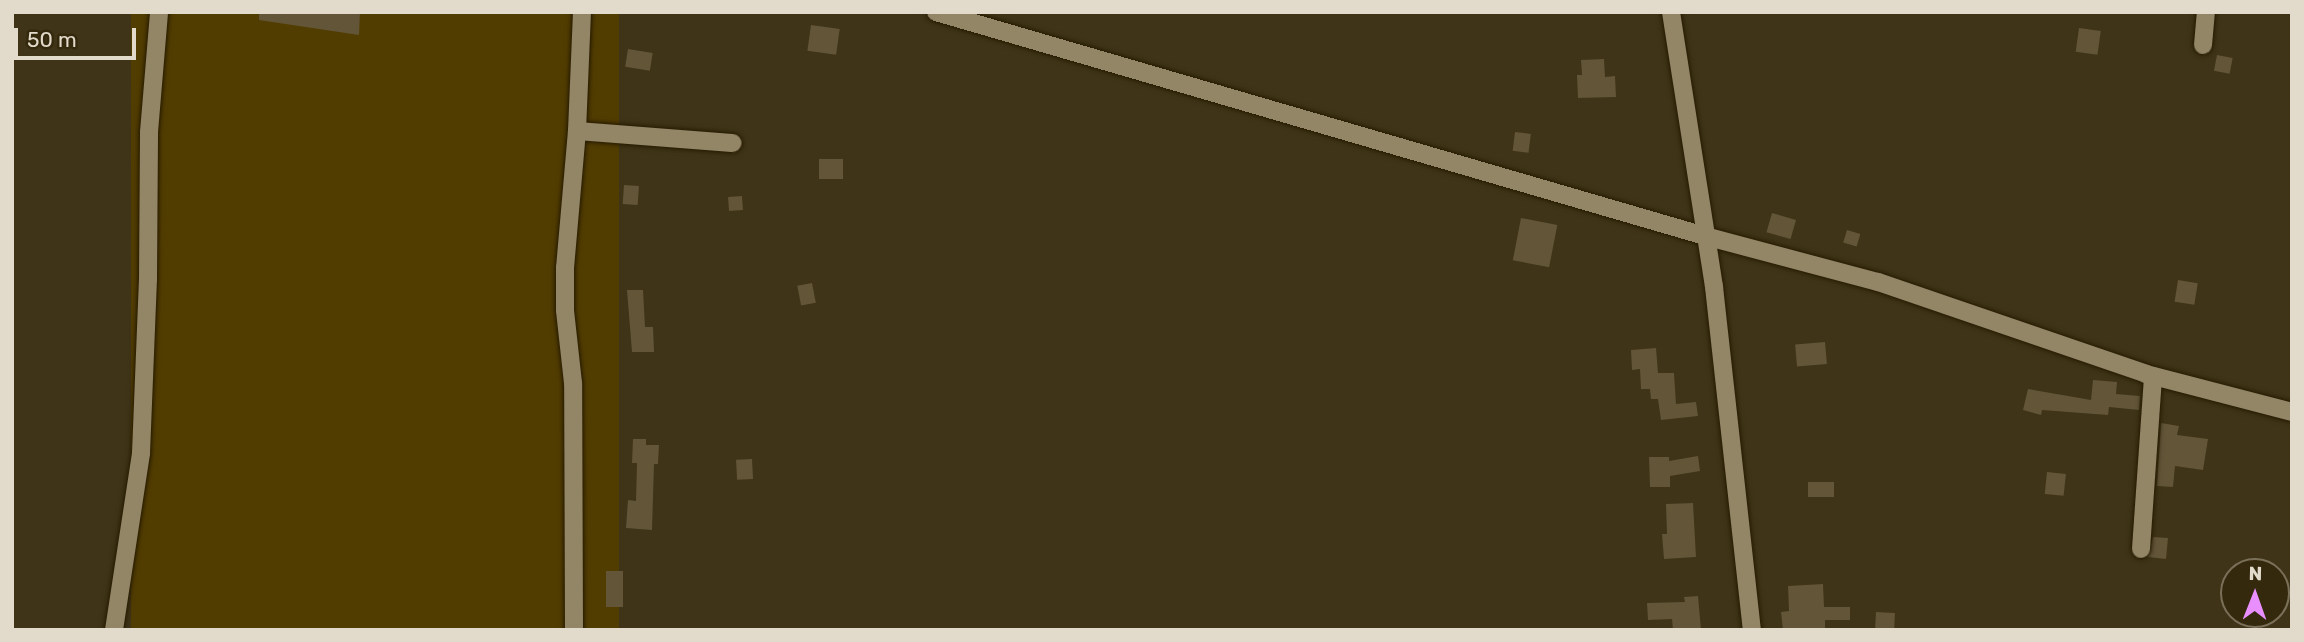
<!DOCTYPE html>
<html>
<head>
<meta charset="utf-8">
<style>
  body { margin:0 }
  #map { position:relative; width:2304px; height:642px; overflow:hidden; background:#3f3417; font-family:Rubik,sans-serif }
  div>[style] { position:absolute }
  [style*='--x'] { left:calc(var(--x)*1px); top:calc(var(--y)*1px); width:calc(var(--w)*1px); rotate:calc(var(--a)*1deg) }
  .green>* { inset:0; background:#523d01; transform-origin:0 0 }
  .building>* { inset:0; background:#625538; transform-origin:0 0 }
  .roads { filter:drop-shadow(0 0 2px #261b00) drop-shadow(0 0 2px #261b00) }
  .minor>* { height:18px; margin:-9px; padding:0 9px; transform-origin:9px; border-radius:9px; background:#938667 }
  span { translate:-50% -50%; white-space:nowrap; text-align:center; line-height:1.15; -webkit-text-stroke:5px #35290d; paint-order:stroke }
  .frame { position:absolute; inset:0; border:14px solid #e2dbcb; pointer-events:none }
  .north { position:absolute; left:2220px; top:558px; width:70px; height:70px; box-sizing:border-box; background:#35290d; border:2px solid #7a7059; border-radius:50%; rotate:1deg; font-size:19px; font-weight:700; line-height:28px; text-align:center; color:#e2dbcb }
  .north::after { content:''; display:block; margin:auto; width:24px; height:32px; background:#e88eff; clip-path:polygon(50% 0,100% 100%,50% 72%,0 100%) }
  .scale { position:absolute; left:14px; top:28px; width:122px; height:32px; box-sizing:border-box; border:4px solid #e2dbcb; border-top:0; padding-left:9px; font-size:21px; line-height:24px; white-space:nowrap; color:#e2dbcb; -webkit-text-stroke:5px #35290d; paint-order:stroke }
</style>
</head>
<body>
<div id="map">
  <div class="green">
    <i style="left:131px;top:12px;width:488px;height:618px"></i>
  </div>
  <div class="building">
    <i style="clip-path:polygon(259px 12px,360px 12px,359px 35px,259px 20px)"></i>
    <i style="left:811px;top:25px;width:29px;height:26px;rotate:8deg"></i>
    <i style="left:2079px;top:28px;width:22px;height:24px;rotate:8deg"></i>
    <i style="left:628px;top:49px;width:25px;height:18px;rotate:9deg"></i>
    <i style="left:2217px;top:55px;width:16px;height:16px;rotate:11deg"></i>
    <i style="clip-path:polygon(1604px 59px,1605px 77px,1615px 76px,1616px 97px,1578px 98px,1577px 75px,1582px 75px,1581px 60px)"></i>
    <i style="left:1515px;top:132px;width:16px;height:19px;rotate:7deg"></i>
    <i style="left:819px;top:159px;width:24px;height:20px"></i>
    <i style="left:624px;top:185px;width:15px;height:19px;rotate:4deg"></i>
    <i style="left:742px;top:196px;width:14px;height:14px;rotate:86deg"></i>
    <i style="left:1772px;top:213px;width:25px;height:20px;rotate:16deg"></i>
    <i style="left:1521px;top:218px;width:37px;height:43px;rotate:11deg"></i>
    <i style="left:1847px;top:230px;width:14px;height:13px;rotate:17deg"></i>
    <i style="left:2178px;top:280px;width:20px;height:22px;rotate:9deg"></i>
    <i style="left:812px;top:283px;width:20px;height:15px;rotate:79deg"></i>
    <i style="clip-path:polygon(627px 290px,643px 290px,645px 327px,653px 327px,654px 352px,632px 352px)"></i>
    <i style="left:1825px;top:342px;width:22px;height:30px;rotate:85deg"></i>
    <i style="clip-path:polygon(1656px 348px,1658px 373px,1674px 373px,1676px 404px,1696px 402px,1698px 416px,1661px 420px,1658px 399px,1651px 399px,1650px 389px,1641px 389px,1640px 369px,1632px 370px,1631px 350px)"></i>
    <i style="clip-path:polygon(2093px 380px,2117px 382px,2116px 394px,2140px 396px,2139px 410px,2109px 407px,2108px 415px,2042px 410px,2041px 415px,2023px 410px,2028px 389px,2091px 400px)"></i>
    <i style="clip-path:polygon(2161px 423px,2179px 426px,2177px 435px,2208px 439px,2203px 470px,2175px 466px,2173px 487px,2157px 486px)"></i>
    <i style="clip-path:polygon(633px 439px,646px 439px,646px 445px,659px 445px,658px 464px,654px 464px,652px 530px,626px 528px,628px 500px,636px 501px,637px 463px,632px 463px)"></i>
    <i style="clip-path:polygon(1698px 456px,1700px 471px,1670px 476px,1670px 487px,1650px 487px,1649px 457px,1669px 457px,1669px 461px)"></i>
    <i style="left:752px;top:459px;width:20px;height:16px;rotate:87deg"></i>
    <i style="left:2047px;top:472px;width:19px;height:22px;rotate:6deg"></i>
    <i style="left:1808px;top:482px;width:26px;height:15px"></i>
    <i style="clip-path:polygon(1693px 503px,1696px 557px,1664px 559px,1662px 534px,1667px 534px,1666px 504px)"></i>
    <i style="clip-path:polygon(2153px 537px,2168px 538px,2166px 559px,2148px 557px)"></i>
    <i style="left:606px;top:571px;width:17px;height:36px"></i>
    <i style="clip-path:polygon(1823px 584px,1824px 607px,1850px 607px,1850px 620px,1825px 620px,1825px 628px,1783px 630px,1781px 612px,1789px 611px,1788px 586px)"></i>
    <i style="clip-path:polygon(1698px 596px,1701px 630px,1673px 630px,1672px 619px,1648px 620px,1647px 603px,1685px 602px,1684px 597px)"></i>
    <i style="left:1876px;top:612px;width:19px;height:18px;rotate:3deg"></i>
  </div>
  <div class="roads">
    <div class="minor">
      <i style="--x:936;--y:12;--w:801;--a:16.24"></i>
      <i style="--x:1705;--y:236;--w:179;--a:14.9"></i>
      <i style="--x:1878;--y:282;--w:283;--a:18.9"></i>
      <i style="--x:2146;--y:374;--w:151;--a:14.6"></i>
      <i style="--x:1671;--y:12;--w:278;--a:81.1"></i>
      <i style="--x:1714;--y:287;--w:345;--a:83.7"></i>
      <i style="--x:2203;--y:45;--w:33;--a:-85"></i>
      <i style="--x:577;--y:131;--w:156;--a:4.4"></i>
      <i style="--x:2141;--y:549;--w:173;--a:-86"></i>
      <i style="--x:114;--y:630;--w:179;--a:-81.3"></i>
      <i style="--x:141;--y:453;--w:174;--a:-87.7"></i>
      <i style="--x:148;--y:279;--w:147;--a:-89.6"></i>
      <i style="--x:149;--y:132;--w:120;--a:-85.2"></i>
      <i style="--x:574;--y:630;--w:247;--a:-90.2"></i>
      <i style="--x:573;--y:383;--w:73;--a:-96.3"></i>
      <i style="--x:565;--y:310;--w:42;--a:-90"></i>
      <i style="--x:565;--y:268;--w:138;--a:-85"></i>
      <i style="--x:577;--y:131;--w:119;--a:-87.6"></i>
    </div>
  </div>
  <div class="frame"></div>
  <div class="north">N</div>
  <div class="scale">50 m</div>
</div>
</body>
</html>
